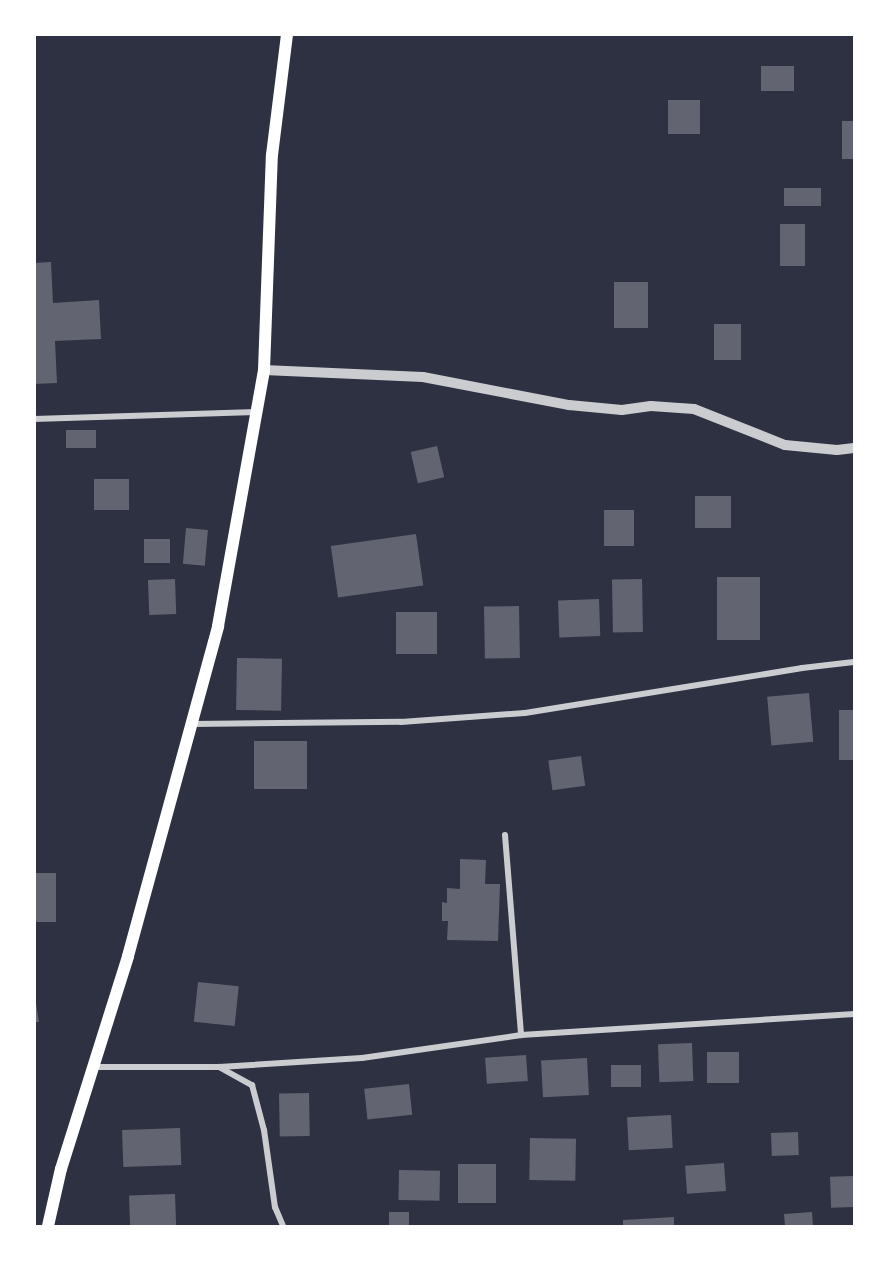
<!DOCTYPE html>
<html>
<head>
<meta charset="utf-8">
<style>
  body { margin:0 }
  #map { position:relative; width:889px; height:1261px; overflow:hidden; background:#2d3142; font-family:Signika,sans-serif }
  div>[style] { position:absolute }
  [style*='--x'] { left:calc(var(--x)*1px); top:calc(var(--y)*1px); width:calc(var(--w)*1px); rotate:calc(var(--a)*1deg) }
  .building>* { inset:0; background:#626471; transform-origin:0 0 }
  .minor>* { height:6px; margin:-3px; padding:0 3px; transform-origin:3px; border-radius:3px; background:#caccd0 }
  .tertiary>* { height:10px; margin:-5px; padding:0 5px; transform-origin:5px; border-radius:5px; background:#caccd0 }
  .secondary>* { height:12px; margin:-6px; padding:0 6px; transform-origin:6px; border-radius:6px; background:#fff }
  span { translate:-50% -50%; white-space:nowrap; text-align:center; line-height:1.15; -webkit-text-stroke:5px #fff; paint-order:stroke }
  .frame { position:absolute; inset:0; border:36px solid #fff; pointer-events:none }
</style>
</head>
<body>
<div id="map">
  <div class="building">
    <i style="left:761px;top:66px;width:33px;height:25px"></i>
    <i style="left:668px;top:100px;width:32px;height:34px"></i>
    <i style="left:842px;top:121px;width:12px;height:38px"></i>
    <i style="left:784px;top:188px;width:37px;height:18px"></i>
    <i style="left:780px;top:224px;width:25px;height:42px"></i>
    <i style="clip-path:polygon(51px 262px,53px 303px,99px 300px,101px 339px,55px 341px,57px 383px,34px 384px,34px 263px)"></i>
    <i style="left:648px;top:282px;width:46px;height:34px;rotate:90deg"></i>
    <i style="left:714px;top:324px;width:27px;height:36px"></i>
    <i style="left:96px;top:430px;width:18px;height:30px;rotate:90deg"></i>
    <i style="left:437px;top:446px;width:32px;height:27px;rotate:77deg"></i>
    <i style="left:94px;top:479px;width:35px;height:31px"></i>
    <i style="left:731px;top:496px;width:32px;height:36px;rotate:90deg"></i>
    <i style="left:604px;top:510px;width:30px;height:36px"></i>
    <i style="left:186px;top:528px;width:22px;height:36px;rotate:5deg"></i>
    <i style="left:416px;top:534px;width:52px;height:86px;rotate:82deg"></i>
    <i style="left:170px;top:539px;width:24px;height:26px;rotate:90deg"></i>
    <i style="left:717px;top:577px;width:43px;height:63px"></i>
    <i style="left:175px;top:579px;width:35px;height:27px;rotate:88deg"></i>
    <i style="left:642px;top:579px;width:53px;height:30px;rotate:89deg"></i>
    <i style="left:599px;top:599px;width:37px;height:41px;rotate:88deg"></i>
    <i style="left:519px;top:606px;width:52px;height:35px;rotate:89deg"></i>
    <i style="left:396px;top:612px;width:41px;height:42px"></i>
    <i style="left:237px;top:658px;width:45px;height:52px;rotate:1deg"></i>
    <i style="left:809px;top:693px;width:49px;height:42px;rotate:85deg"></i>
    <i style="left:839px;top:710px;width:15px;height:50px"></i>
    <i style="left:254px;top:741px;width:53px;height:48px"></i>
    <i style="left:581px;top:756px;width:30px;height:33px;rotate:82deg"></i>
    <i style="clip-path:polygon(460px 859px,486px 860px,485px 884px,500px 884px,498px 941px,447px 940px,448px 921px,442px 921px,442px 902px,447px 903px,447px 888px,460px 889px)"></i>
    <i style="left:34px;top:873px;width:22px;height:49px"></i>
    <i style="left:198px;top:982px;width:41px;height:40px;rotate:6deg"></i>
    <i style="clip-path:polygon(34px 992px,39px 1022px,34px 1022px)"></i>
    <i style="left:692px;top:1043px;width:38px;height:34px;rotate:88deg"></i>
    <i style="left:707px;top:1052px;width:32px;height:31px"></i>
    <i style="left:526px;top:1055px;width:26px;height:41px;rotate:86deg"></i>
    <i style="left:587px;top:1058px;width:37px;height:46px;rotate:87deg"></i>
    <i style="left:611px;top:1065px;width:30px;height:22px"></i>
    <i style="left:409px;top:1084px;width:31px;height:45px;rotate:84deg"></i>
    <i style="left:309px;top:1093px;width:43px;height:30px;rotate:89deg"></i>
    <i style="left:671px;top:1115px;width:33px;height:44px;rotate:87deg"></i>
    <i style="left:180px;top:1128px;width:37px;height:58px;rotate:88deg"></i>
    <i style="left:798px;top:1132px;width:23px;height:27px;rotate:88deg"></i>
    <i style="left:530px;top:1138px;width:46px;height:42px;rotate:1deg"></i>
    <i style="left:724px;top:1163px;width:28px;height:39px;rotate:86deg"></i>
    <i style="left:458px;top:1164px;width:38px;height:39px"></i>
    <i style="left:399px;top:1170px;width:41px;height:30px;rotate:1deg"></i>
    <i style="left:853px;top:1176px;width:31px;height:23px;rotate:88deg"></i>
    <i style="left:175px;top:1194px;width:32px;height:46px;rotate:88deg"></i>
    <i style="left:389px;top:1212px;width:20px;height:14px"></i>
    <i style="clip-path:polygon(812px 1212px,813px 1226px,785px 1226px,784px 1214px)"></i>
    <i style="clip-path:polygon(674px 1217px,674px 1226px,623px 1226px,623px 1220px)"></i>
  </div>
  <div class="minor">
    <i style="--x:34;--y:419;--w:222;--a:-1.8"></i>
    <i style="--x:193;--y:724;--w:208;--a:-0.6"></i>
    <i style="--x:401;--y:722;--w:124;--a:-4.2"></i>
    <i style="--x:525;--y:713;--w:281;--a:-9.2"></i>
    <i style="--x:802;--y:668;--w:52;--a:-6.6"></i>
    <i style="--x:505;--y:835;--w:201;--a:85.4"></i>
    <i style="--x:94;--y:1067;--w:125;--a:0"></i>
    <i style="--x:219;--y:1067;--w:38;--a:29"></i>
    <i style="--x:252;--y:1085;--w:47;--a:75.1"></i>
    <i style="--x:264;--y:1130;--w:78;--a:81.9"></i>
    <i style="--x:275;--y:1207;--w:21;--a:67"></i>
    <i style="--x:219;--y:1067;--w:143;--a:-3.6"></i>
    <i style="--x:362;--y:1058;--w:161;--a:-8.2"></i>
    <i style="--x:521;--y:1035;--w:334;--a:-3.6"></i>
  </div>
  <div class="tertiary">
    <i style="--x:264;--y:370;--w:159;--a:2.5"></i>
    <i style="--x:423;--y:377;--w:149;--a:10.9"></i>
    <i style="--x:569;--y:405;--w:53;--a:5.4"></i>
    <i style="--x:622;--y:410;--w:29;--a:-8"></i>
    <i style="--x:651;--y:406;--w:43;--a:4"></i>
    <i style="--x:694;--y:409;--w:98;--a:21.6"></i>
    <i style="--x:785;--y:445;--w:52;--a:5.5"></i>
    <i style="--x:837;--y:450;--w:17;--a:-7"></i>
  </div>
  <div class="secondary">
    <i style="--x:48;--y:1226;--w:58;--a:-77.2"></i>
    <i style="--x:61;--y:1169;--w:223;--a:-72.5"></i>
    <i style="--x:128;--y:956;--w:342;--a:-74.7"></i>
    <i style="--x:218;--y:626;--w:260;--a:-79.8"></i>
    <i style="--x:264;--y:370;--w:215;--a:-87.9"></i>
    <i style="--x:272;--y:155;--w:122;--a:-82.9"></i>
  </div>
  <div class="frame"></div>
</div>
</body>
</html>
